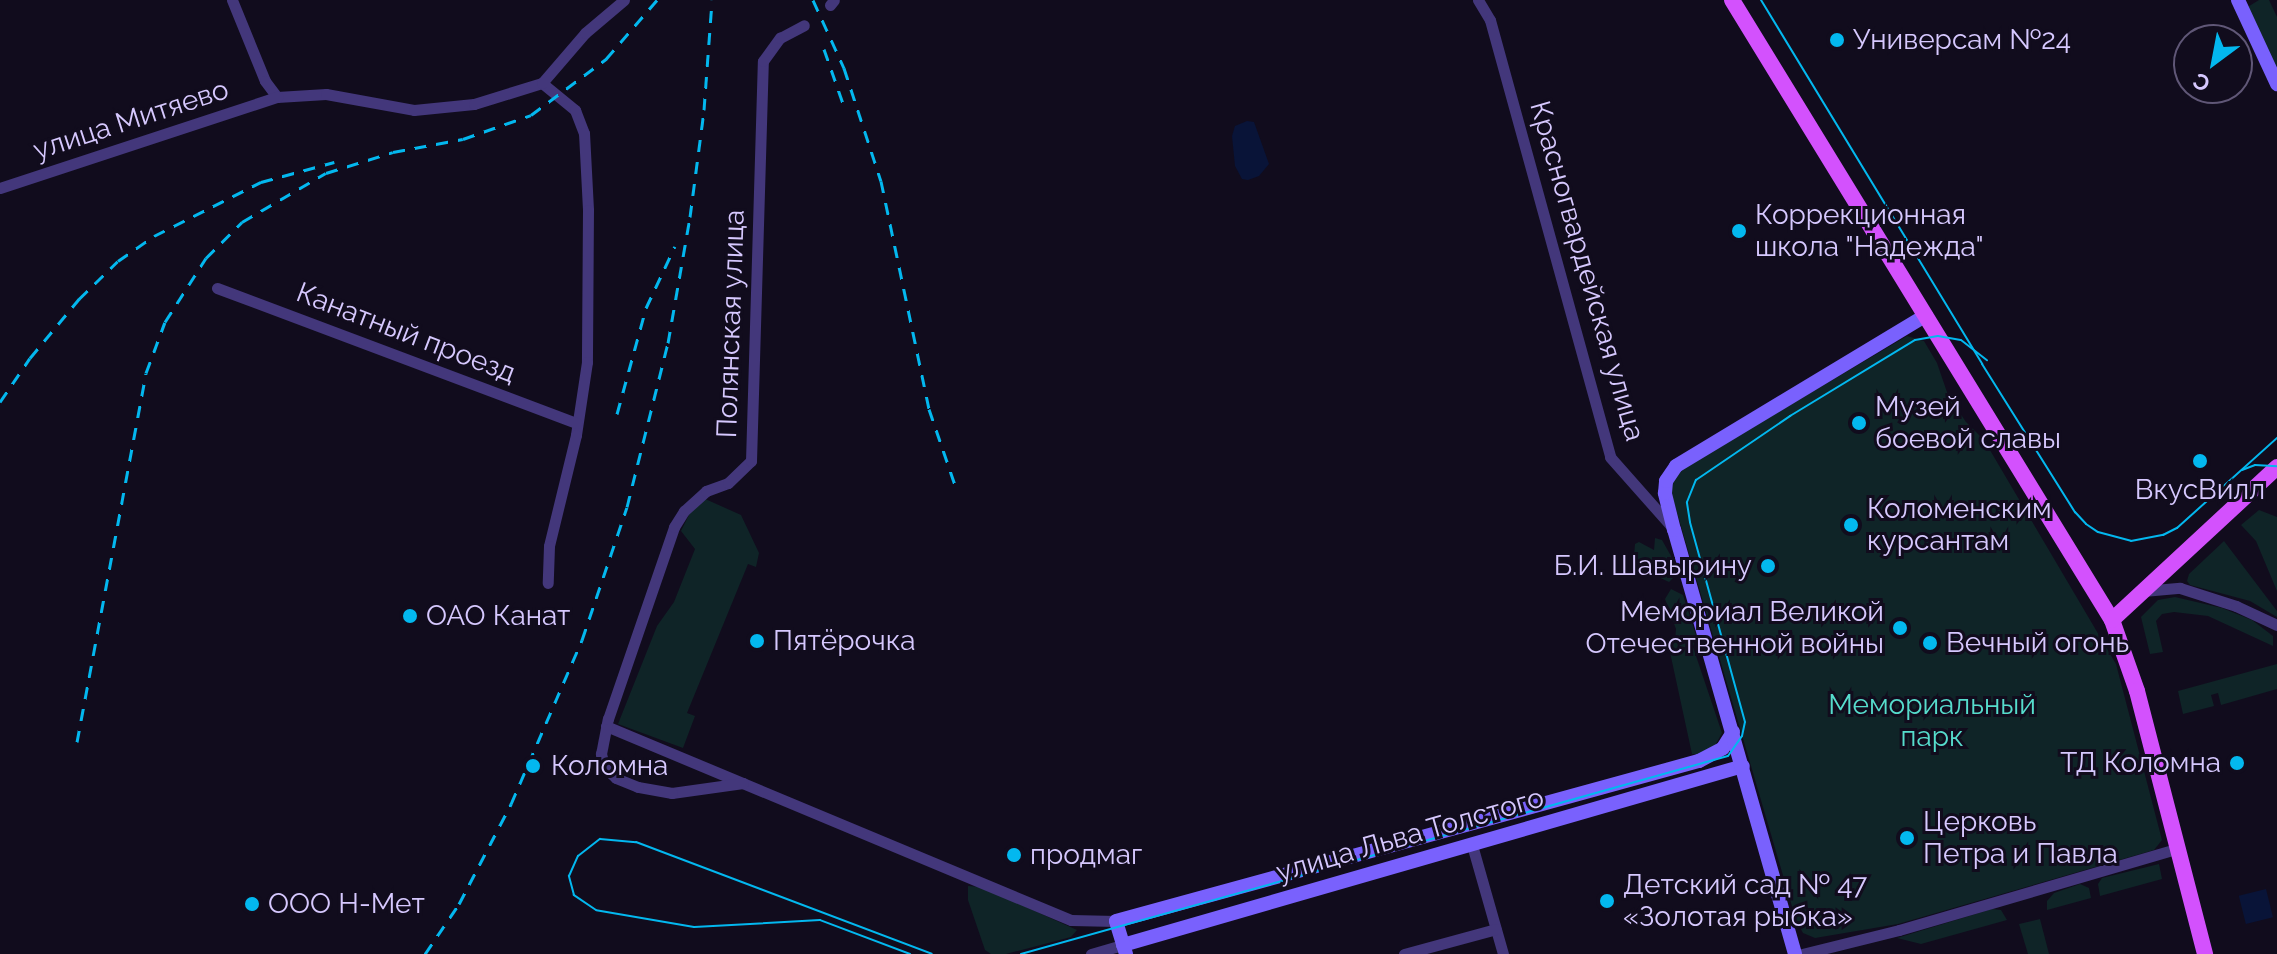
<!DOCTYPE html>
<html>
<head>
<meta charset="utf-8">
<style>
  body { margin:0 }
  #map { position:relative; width:2277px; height:954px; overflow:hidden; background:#110c1d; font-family:Raleway,sans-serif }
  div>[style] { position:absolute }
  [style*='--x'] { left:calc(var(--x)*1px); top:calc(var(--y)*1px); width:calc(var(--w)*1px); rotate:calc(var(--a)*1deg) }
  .green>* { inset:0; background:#0f2427 }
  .water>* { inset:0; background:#091438; transform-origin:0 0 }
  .street>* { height:11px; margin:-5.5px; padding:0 5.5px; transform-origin:5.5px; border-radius:5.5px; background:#43377b }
  .secondary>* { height:14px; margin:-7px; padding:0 7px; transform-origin:7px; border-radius:7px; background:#7961fd }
  .primary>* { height:16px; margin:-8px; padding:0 8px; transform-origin:8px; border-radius:8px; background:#d351fd }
  .tram>* { height:2px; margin:-1px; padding:0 1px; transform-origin:1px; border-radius:1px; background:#03b8ef }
  .rail>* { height:3px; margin-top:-1.5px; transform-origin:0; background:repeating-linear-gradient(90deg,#03b8ef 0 12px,transparent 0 22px) }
  .dots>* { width:22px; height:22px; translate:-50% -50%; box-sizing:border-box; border:4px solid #110c1d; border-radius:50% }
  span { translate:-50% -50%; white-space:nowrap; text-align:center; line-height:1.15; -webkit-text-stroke:6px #110c1d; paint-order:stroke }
  .poi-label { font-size:28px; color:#d6c8fe }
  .left { translate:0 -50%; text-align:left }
  .right { translate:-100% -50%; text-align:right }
  .street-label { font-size:28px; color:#d6c8fe }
  .park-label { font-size:28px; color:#56dccc }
  .north { position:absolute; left:2173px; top:24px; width:80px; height:80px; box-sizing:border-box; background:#110c1d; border:2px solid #605777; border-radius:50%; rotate:212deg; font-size:22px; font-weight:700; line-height:32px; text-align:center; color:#d6c8fe }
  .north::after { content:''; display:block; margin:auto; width:28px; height:36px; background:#03b8ef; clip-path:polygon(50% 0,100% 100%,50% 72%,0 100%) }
</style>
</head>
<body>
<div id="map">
  <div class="green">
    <i style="clip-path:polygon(2259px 0,2269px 0,2277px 17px,2277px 76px,2246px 8px)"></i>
    <i style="clip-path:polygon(1907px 336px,1924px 341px,1937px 363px,1948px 395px,1966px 422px,1984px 440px,2116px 664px,2162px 840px,2154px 850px,1898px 924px,1815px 938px,1803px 933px,1796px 920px,1671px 492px,1672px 482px,1680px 470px)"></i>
    <i style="clip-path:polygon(703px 498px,741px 515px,759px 553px,756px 567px,748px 564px,687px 713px,695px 716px,683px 748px,618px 724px,657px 626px,674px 602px,695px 549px,681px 531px,694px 505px)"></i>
    <i style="clip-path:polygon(2259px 510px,2277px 517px,2277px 591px,2256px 541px,2241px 525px)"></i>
    <i style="clip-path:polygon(1655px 538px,1662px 540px,1671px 556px,1675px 576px,1669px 582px,1641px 569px,1634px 556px,1635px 544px,1639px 542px,1654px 550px)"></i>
    <i style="clip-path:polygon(2224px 541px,2277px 611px,2277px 617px,2250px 601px,2190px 585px,2187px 581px,2189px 574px)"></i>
    <i style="clip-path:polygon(1671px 589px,1683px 595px,1696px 635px,1693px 647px,1722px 733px,1713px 749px,1703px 754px,1692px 754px,1668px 643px,1675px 641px,1676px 629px,1665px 599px)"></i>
    <i style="clip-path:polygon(2175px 597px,2222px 608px,2252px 620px,2273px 636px,2273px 646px,2208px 616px,2174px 612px,2162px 614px,2156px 621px,2163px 652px,2150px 654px,2141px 617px,2158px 600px)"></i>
    <i style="clip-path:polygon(2277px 664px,2277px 689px,2221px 705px,2218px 693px,2211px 695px,2214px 706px,2183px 714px,2178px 691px)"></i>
    <i style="clip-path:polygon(2159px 864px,2162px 879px,2100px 896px,2098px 884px,2102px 878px)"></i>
    <i style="clip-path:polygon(2080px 884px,2089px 888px,2091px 898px,2047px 910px,2047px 901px,2054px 893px)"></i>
    <i style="clip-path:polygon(968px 886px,982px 887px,1077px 930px,1071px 937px,1006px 954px,991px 954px,985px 950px,968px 900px)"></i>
    <i style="clip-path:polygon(1992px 909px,2001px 910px,2007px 920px,1921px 944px,1897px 938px)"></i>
    <i style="clip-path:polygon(2040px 919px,2049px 954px,2028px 954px,2019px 924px)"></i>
  </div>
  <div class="water">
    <i style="clip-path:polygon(1247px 121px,1254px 122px,1269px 164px,1259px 176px,1248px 180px,1242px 179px,1235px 166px,1232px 136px,1235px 126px)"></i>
    <i style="left:2266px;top:889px;width:29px;height:28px;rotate:76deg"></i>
  </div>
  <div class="street">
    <i style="--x:232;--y:0;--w:87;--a:67.8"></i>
    <i style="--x:265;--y:81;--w:20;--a:53"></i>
    <i style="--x:277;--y:97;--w:49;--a:-3.5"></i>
    <i style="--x:326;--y:94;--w:89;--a:10.3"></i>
    <i style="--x:414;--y:110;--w:60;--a:-5.7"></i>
    <i style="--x:474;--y:104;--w:71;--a:-17.2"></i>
    <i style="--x:1478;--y:0;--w:23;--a:59"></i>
    <i style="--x:1490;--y:20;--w:453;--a:74.6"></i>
    <i style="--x:1610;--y:457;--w:92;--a:48.5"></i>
    <i style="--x:830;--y:5;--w:6;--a:-51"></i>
    <i style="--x:542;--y:83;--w:43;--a:39.3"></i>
    <i style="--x:575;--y:110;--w:25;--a:69"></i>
    <i style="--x:584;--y:133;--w:77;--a:87"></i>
    <i style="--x:588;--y:210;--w:152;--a:90.4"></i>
    <i style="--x:587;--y:362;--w:74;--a:98.6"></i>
    <i style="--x:576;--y:435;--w:114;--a:103.7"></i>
    <i style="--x:549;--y:546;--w:37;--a:92"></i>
    <i style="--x:542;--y:83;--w:66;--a:-49.3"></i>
    <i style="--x:585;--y:33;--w:51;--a:-40.2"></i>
    <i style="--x:0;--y:188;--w:292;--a:-18.2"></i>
    <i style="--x:217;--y:288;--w:384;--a:20.6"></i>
    <i style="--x:2143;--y:591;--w:37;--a:-5"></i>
    <i style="--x:2180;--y:588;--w:59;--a:17.8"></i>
    <i style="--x:2236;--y:606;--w:45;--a:24.9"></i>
    <i style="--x:606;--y:726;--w:504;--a:22.65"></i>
    <i style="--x:1071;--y:920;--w:45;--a:1.3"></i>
    <i style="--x:743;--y:783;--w:72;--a:172"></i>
    <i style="--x:672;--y:793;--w:35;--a:-170"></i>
    <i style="--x:638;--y:787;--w:24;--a:-158"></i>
    <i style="--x:616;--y:778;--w:15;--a:-138"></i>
    <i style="--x:605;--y:768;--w:15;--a:-106"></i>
    <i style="--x:601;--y:754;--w:36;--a:-79"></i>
    <i style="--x:608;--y:719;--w:203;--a:-71"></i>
    <i style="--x:674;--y:527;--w:19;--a:-58"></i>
    <i style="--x:684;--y:511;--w:30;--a:-42"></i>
    <i style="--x:706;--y:491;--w:23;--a:-20"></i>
    <i style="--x:728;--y:483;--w:32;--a:-44"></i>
    <i style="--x:751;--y:461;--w:400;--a:-88.3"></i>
    <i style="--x:763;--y:61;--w:29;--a:-54"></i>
    <i style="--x:780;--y:38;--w:27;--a:-28"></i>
    <i style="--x:1472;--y:845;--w:113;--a:74.1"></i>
    <i style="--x:1091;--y:954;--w:33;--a:-16"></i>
    <i style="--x:1404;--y:954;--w:95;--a:-15.2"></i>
    <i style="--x:1802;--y:954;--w:100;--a:-13.9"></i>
    <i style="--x:1899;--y:930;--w:292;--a:-16.3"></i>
  </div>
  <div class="secondary">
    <i style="--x:2238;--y:0;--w:93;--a:65.1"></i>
    <i style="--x:1123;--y:945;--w:645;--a:-16.1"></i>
    <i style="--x:1126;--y:954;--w:34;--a:-107"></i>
    <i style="--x:1116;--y:921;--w:605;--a:-15.35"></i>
    <i style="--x:1699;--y:761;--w:27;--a:-28"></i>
    <i style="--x:1723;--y:748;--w:19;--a:-58"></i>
    <i style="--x:1795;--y:954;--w:441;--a:-105.9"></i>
    <i style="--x:1674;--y:530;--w:38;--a:-104"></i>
    <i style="--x:1665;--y:493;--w:12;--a:-85"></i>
    <i style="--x:1666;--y:481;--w:18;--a:-56"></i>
    <i style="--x:1676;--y:466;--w:292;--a:-31.1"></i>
  </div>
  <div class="primary">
    <i style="--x:1732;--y:0;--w:727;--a:58.5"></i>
    <i style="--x:2112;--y:620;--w:75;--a:70.6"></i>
    <i style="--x:2137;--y:691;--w:272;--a:75.5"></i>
    <i style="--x:2112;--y:620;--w:225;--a:-42.8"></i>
  </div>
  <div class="tram">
    <i style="--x:1761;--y:0;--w:426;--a:58.7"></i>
    <i style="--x:1982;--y:364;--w:175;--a:57.9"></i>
    <i style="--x:2075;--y:512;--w:16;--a:47"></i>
    <i style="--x:2086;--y:524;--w:14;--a:34"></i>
    <i style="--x:2098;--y:532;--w:34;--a:15"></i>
    <i style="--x:2131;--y:541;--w:33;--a:-11"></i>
    <i style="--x:2163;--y:535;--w:16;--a:-27"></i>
    <i style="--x:2177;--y:528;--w:135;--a:-42"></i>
    <i style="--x:2242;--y:470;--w:14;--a:-21"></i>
    <i style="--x:2255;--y:465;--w:22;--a:3"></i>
    <i style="--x:910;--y:954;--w:96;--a:-159.3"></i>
    <i style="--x:820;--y:920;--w:126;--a:176.8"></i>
    <i style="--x:694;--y:927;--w:99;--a:-170.2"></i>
    <i style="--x:596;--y:910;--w:27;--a:-146"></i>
    <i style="--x:574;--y:895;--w:20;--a:-105"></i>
    <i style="--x:569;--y:876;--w:22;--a:-66"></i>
    <i style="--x:578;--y:856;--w:28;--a:-38"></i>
    <i style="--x:600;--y:839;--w:36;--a:5"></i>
    <i style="--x:636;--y:842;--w:316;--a:20.7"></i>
    <i style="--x:1021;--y:954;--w:734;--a:-15.65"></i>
    <i style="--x:1728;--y:756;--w:24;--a:-55"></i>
    <i style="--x:1742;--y:736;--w:14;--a:-78"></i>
    <i style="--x:1745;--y:722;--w:207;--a:-105.4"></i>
    <i style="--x:1690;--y:522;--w:20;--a:-99"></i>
    <i style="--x:1687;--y:502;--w:24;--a:-68"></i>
    <i style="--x:1696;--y:480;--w:114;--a:-34.2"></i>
    <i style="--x:1790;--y:416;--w:146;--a:-31.3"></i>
    <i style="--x:1915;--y:340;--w:23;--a:-10"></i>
    <i style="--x:1938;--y:336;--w:23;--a:10"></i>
    <i style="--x:1961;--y:340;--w:33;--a:38"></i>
  </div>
  <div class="rail">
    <i style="--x:813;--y:0;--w:75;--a:65.5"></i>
    <i style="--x:844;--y:68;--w:119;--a:71.9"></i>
    <i style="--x:881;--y:181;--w:233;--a:78.1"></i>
    <i style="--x:929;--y:409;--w:87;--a:71.1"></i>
    <i style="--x:824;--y:49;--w:64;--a:70.7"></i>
    <i style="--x:0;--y:402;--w:53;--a:-55.7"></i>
    <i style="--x:30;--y:358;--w:77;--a:-50.3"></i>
    <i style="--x:79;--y:299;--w:54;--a:-44.3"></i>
    <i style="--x:118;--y:261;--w:44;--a:-34.8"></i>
    <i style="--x:154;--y:236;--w:120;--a:-26.8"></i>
    <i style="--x:261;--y:182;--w:76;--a:-15.3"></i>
    <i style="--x:617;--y:414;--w:110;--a:-74.7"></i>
    <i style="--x:646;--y:308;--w:68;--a:-64.9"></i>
    <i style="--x:77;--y:742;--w:375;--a:-79.4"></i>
    <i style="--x:146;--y:373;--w:54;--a:-69.6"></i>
    <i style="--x:165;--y:322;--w:76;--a:-57.4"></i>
    <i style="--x:206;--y:258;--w:51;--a:-45"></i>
    <i style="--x:242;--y:222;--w:97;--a:-30.3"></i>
    <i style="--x:326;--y:173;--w:70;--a:-17.4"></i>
    <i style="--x:393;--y:152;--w:71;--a:-10.5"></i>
    <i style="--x:463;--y:139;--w:72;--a:-19.4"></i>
    <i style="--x:531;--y:115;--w:94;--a:-36.7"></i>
    <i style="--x:606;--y:59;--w:78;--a:-49.2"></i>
    <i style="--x:425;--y:954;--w:60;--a:-55.8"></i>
    <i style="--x:459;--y:904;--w:113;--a:-62.5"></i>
    <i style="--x:511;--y:804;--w:179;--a:-66.6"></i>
    <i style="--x:582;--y:640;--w:140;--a:-71.3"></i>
    <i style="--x:627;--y:507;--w:169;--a:-76"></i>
    <i style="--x:668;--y:343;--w:128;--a:-80.1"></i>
    <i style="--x:690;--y:217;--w:108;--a:-82.5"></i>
    <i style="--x:704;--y:110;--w:110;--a:-85.8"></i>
  </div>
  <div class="dots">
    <i style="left:1837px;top:40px;background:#03b8ef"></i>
    <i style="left:1739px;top:231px;background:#03b8ef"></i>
    <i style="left:1859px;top:423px;background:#03b8ef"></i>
    <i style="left:2200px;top:461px;background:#03b8ef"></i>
    <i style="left:1851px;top:525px;background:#03b8ef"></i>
    <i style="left:1768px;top:566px;background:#03b8ef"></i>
    <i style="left:410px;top:616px;background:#03b8ef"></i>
    <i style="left:1900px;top:628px;background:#03b8ef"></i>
    <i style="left:757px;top:641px;background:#03b8ef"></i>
    <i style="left:1930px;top:643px;background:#03b8ef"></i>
    <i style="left:2237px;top:763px;background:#03b8ef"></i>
    <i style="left:533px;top:766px;background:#03b8ef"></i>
    <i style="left:1907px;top:838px;background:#03b8ef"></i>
    <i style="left:1014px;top:855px;background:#03b8ef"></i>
    <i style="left:1607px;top:901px;background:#03b8ef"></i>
    <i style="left:252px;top:904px;background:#03b8ef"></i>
  </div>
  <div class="poi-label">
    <span class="left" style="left:1853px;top:40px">Универсам №24</span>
    <span class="left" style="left:1755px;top:231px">Коррекционная<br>школа "Надежда"</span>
    <span class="left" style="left:1875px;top:423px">Музей<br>боевой славы</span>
    <span style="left:2200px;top:490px">ВкусВилл</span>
    <span class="left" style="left:1867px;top:525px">Коломенским<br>курсантам</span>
    <span class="right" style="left:1752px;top:566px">Б.И. Шавырину</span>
    <span class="right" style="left:1884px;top:628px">Мемориал Великой<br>Отечественной войны</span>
    <span class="left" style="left:426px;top:616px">ОАО Канат</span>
    <span class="left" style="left:773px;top:641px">Пятёрочка</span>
    <span class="left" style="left:1946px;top:643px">Вечный огонь</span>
    <span class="right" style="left:2221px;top:763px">ТД Коломна</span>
    <span class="left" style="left:551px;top:766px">Коломна</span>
    <span class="left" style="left:1923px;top:838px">Церковь<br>Петра и Павла</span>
    <span class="left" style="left:1030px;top:855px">продмаг</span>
    <span class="left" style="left:1623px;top:901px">Детский сад № 47<br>«Золотая рыбка»</span>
    <span class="left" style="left:268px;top:904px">ООО Н-Мет</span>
  </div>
  <div class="street-label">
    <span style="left:131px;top:120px;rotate:-18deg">улица Митяево</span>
    <span style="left:1587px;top:271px;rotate:74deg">Красногвардейская улица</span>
    <span style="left:731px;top:324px;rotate:-88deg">Полянская улица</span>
    <span style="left:406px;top:333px;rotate:21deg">Канатный проезд</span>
    <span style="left:1410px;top:835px;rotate:-16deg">улица Льва Толстого</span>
  </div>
  <div class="park-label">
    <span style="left:1932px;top:721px">Мемориальный<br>парк</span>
  </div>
  <div class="north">С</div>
</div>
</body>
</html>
